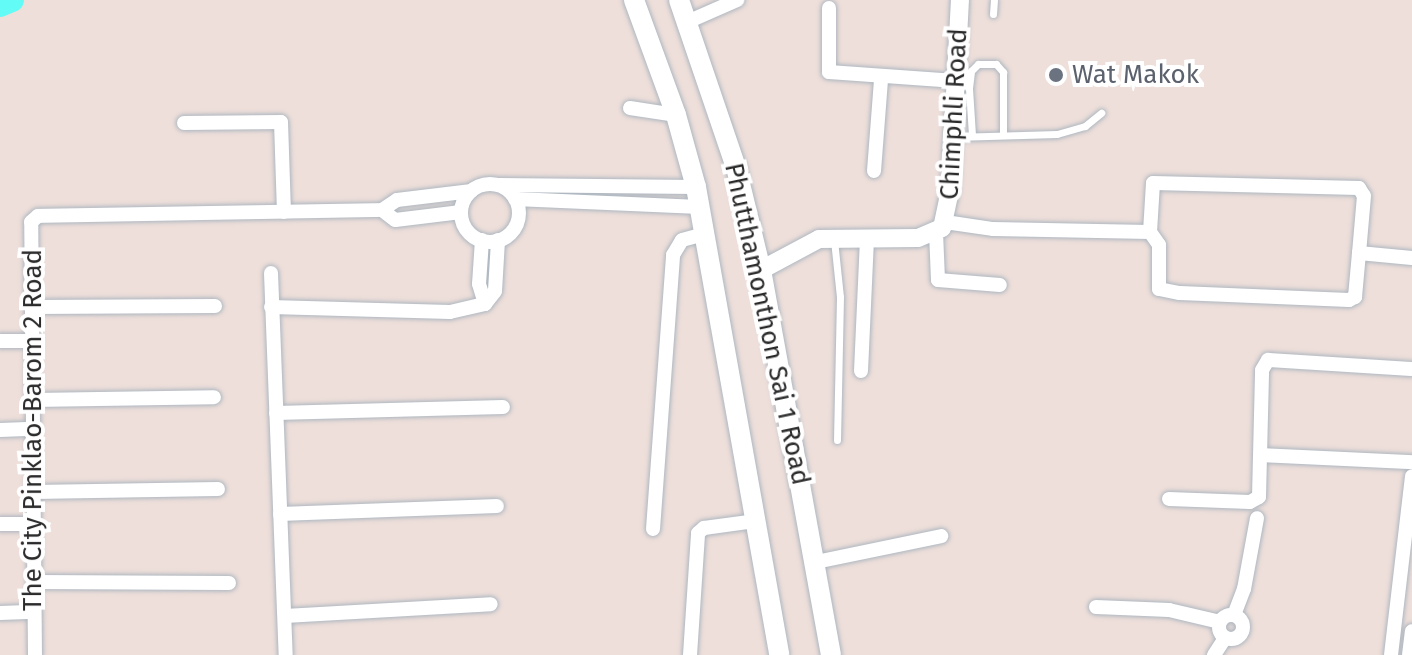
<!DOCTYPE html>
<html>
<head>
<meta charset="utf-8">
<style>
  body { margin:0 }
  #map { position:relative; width:1412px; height:655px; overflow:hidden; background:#eedfda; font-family:"Fira Sans",sans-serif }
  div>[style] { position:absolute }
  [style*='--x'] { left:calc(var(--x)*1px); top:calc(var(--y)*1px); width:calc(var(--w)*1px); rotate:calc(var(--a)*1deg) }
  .river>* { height:24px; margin:-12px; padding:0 12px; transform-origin:12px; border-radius:12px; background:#62fbf5 }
  .roads { filter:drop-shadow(0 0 2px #aeb7c0) drop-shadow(0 0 2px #aeb7c0) }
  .service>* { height:7px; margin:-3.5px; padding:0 3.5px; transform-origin:3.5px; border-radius:3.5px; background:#fff }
  .minor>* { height:14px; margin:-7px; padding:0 7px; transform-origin:7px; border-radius:7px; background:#fff }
  .minor>.ring { margin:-7px; padding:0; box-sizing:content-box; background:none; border:14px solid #fff; border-radius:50% }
  .tertiary>* { height:18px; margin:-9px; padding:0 9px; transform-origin:9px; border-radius:9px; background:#fff }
  .secondary>* { height:20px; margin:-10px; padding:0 10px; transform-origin:10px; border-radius:10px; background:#fff }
  .dots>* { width:22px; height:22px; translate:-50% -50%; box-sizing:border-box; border:4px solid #fff; border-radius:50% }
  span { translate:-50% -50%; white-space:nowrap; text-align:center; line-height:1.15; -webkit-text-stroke:8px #fff; paint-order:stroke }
  .worship-label { font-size:26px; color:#5b616d }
  .left { translate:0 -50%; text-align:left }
  .street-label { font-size:26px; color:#2a2a2a }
</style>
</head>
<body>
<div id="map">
  <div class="river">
    <i style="--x:0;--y:5;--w:13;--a:-23"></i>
  </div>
  <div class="roads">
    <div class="service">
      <i style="--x:993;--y:14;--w:14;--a:-86"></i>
      <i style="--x:972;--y:135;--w:47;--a:-93.7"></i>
      <i style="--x:969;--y:88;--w:17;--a:-83"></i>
      <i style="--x:971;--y:71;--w:10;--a:-45"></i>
      <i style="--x:978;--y:64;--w:18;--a:0"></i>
      <i style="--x:996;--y:64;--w:11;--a:49"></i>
      <i style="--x:1003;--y:72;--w:61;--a:90"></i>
      <i style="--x:954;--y:137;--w:103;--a:-1.7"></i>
      <i style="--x:1057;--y:134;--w:29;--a:-16"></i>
      <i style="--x:1085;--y:126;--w:21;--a:-39"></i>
      <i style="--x:834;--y:240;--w:57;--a:84"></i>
      <i style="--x:840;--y:297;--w:143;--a:91.2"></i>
    </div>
    <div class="minor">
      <i style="--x:829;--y:8;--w:64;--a:90"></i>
      <i style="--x:829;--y:72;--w:127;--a:4.1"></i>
      <i style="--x:687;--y:22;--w:55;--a:-23.7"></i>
      <i style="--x:630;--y:108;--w:47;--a:8.7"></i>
      <i style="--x:184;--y:123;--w:97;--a:-0.6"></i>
      <i style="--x:281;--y:122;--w:90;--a:88.1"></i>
      <i style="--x:874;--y:171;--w:92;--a:-85.6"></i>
      <i class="ring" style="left:461px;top:184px;width:44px;height:44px"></i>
      <i style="--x:499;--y:185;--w:197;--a:0.6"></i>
      <i style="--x:515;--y:199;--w:185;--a:2.5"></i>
      <i style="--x:461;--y:212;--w:66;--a:173.1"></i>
      <i style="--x:395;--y:220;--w:16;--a:-142"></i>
      <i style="--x:382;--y:210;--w:18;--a:-34"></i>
      <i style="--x:397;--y:200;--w:75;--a:-6.9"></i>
      <i style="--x:945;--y:222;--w:49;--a:8.3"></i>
      <i style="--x:993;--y:229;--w:157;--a:1.1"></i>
      <i style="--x:1150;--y:232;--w:16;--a:55"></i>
      <i style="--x:1159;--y:245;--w:44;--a:90"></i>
      <i style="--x:1159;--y:289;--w:21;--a:11"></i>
      <i style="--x:1180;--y:293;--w:169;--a:2.4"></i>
      <i style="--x:1349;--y:300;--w:7;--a:-27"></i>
      <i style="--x:1355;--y:297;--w:44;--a:-84.8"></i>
      <i style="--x:1359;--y:253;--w:53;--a:5.4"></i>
      <i style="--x:936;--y:232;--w:48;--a:87.6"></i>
      <i style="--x:938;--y:280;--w:62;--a:4.6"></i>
      <i style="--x:1150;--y:232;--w:49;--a:-86.5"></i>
      <i style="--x:1153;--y:183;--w:206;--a:1.4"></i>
      <i style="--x:1359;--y:188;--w:9;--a:58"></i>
      <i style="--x:1364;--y:196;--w:57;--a:95"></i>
      <i style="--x:482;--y:240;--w:44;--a:93.9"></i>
      <i style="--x:479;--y:284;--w:21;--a:73"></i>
      <i style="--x:485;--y:304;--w:16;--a:-52"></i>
      <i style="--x:495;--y:291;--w:51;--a:-86.6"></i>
      <i style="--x:271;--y:273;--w:382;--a:87.8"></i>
      <i style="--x:32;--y:307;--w:183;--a:-0.3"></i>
      <i style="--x:271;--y:307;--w:179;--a:1.6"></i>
      <i style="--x:450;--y:312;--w:36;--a:-13"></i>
      <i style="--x:0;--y:341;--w:32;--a:0"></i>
      <i style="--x:861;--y:371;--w:134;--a:-87.4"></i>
      <i style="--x:33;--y:400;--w:181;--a:-0.9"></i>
      <i style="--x:276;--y:413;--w:227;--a:-1.5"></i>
      <i style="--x:0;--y:430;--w:33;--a:-2"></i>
      <i style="--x:1261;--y:455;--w:151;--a:2.7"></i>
      <i style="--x:33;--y:492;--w:185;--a:-0.9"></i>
      <i style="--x:1169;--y:499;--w:81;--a:2.1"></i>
      <i style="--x:1250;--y:502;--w:10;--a:-29"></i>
      <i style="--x:1259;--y:497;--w:127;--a:-88.6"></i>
      <i style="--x:1262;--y:370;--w:12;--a:-59"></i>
      <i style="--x:1268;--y:360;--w:144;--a:3.6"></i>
      <i style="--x:280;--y:514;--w:217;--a:-2.1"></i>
      <i style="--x:0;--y:524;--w:33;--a:0"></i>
      <i style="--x:653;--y:529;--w:275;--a:-85.8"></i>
      <i style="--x:673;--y:255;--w:17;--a:-59"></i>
      <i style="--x:682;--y:240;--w:24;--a:-15"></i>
      <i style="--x:816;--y:562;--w:128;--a:-11.7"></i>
      <i style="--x:34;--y:582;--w:195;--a:0.3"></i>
      <i style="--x:1096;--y:607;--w:73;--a:2.4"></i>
      <i style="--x:1169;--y:610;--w:52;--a:13.2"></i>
      <i style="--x:0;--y:613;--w:34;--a:-2"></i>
      <i style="--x:1234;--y:615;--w:28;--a:-69"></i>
      <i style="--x:1244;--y:589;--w:72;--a:-79.6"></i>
      <i class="ring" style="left:1219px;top:615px;width:10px;height:10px"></i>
      <i style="--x:285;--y:616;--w:206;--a:-3.3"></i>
      <i style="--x:35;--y:655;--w:433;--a:-90.5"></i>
      <i style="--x:31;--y:222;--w:9;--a:-41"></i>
      <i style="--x:38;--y:216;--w:344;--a:-1"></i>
      <i style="--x:690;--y:655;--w:122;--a:-86.2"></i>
      <i style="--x:698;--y:533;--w:8;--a:-40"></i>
      <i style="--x:704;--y:528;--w:51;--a:-7.8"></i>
      <i style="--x:1214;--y:655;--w:20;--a:-57"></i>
      <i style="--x:1391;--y:655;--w:180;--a:-83.3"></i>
      <i style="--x:1409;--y:655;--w:24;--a:-83"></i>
    </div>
    <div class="tertiary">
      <i style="--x:761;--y:270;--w:66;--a:-28.1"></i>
      <i style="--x:819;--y:239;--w:99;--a:-0.6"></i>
      <i style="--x:918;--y:238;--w:26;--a:-23"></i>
      <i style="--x:942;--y:228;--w:39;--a:-78"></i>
      <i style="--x:950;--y:190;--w:190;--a:-87"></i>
    </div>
    <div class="secondary">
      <i style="--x:634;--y:0;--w:122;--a:69.9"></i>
      <i style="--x:676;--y:115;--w:75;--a:74.5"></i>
      <i style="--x:696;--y:187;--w:475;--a:79.9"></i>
      <i style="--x:679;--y:0;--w:176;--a:71.2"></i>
      <i style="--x:736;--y:167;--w:106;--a:76.4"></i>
      <i style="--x:761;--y:270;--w:391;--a:79.7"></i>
    </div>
  </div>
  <div class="dots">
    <i style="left:1056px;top:75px;background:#6b7280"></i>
  </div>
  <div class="worship-label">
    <span class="left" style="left:1072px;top:75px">Wat Makok</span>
  </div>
  <div class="street-label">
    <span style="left:954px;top:114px;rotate:-87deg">Chimphli Road</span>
    <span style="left:767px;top:324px;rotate:78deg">Phutthamonthon Sai 1 Road</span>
    <span style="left:33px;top:430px;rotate:-90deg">The City Pinklao-Barom 2 Road</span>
  </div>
</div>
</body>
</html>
